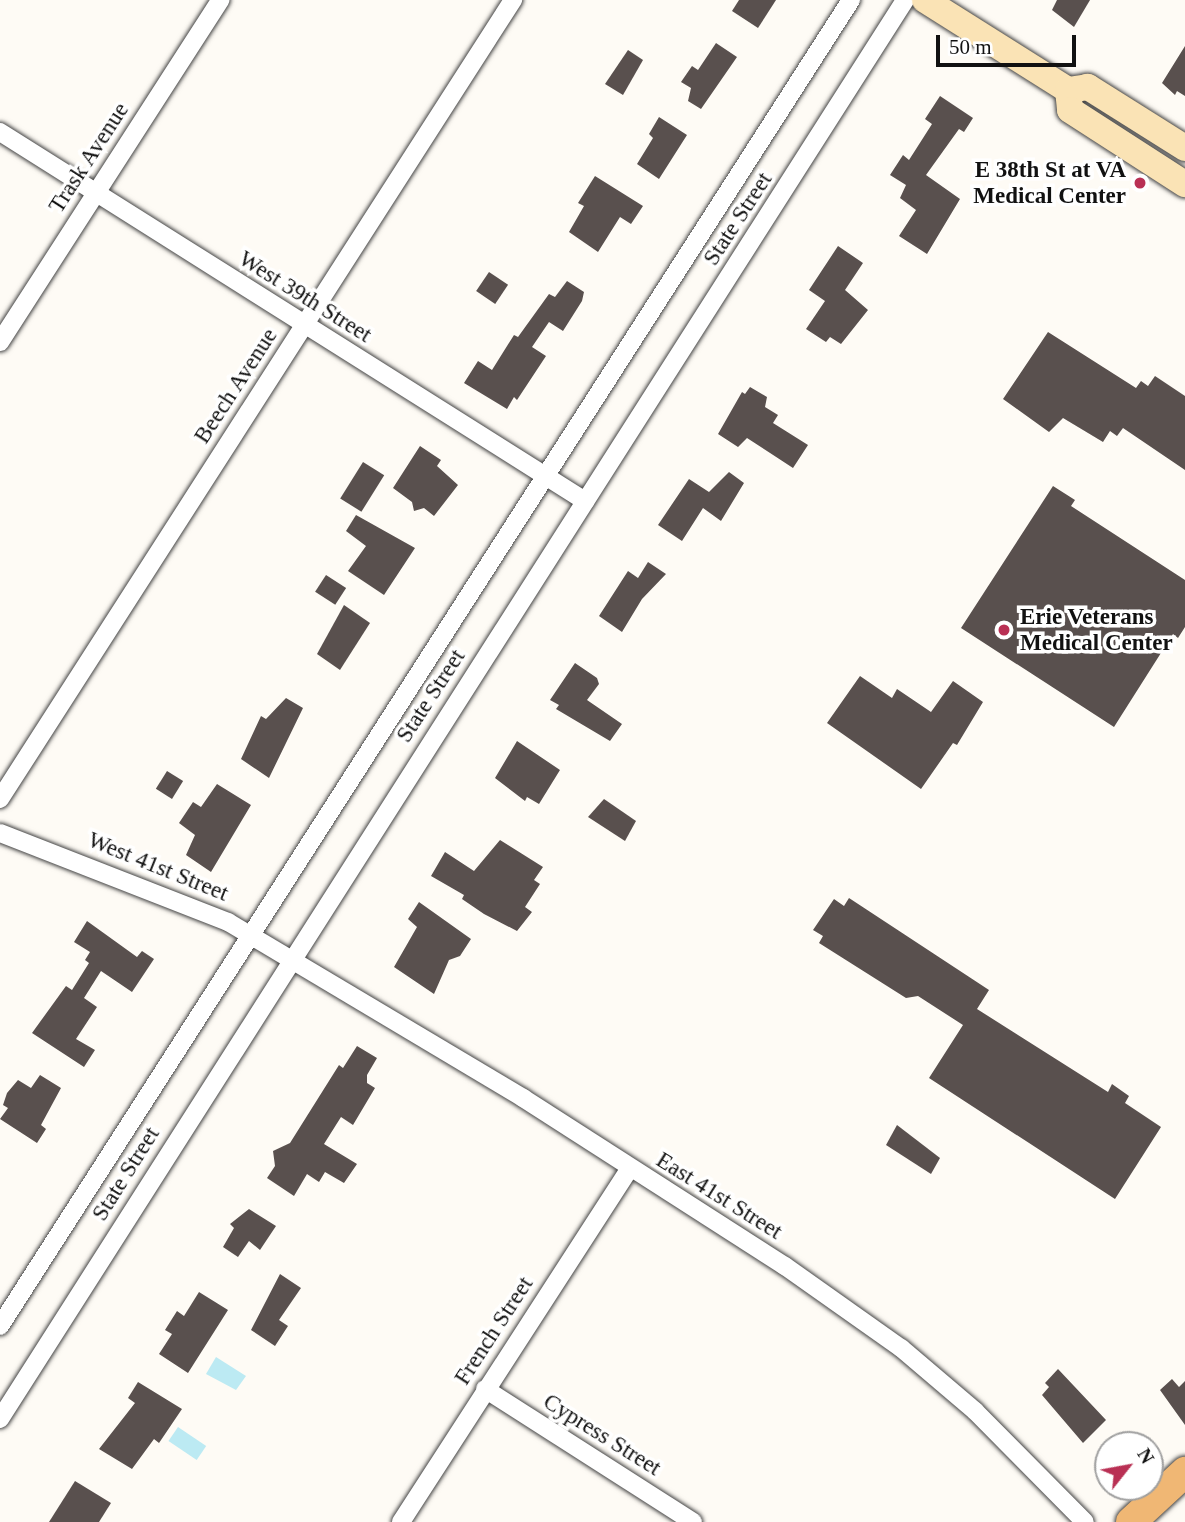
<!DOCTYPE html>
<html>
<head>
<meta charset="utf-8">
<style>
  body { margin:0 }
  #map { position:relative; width:1185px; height:1522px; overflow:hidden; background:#fefbf5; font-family:Georgia,serif }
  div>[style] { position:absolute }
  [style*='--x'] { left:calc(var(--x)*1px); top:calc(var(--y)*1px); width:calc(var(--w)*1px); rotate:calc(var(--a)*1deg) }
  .water>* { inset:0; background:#bceaf3; transform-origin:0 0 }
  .building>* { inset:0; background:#59504e; transform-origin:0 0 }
  .roads { filter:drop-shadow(0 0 2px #444) drop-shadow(0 0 2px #444) }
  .minor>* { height:18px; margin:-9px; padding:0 9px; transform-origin:9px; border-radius:9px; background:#fff }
  .secondary>* { height:26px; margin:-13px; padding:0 13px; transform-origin:13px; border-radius:13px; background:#fae3b5 }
  .primary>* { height:30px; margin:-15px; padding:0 15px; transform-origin:15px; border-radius:15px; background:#f0b774 }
  .dots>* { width:19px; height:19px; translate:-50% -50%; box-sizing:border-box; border:4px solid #fff; border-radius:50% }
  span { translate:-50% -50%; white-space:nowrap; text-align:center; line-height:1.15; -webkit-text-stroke:7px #fff; paint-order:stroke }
  .street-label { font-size:23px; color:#111 }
  .poi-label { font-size:23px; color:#111; font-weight:700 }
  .right { translate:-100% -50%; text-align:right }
  .left { translate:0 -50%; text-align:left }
  .north { position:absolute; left:1094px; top:1431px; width:70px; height:70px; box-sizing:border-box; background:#fff; border:2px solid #a0a0a0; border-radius:50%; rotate:59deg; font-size:19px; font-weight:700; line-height:28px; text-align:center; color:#111 }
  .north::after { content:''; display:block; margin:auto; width:24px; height:32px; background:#b93054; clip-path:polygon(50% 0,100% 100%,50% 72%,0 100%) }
  .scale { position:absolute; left:936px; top:35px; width:140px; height:32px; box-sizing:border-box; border:4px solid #111; border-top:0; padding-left:9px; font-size:21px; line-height:24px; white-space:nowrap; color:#111; -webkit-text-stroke:5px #fff; paint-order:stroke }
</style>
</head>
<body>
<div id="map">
  <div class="water">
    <i style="clip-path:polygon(216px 1357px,246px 1376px,236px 1390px,206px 1374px)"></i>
    <i style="left:178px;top:1427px;width:34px;height:17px;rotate:34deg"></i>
  </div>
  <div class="building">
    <i style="clip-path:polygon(739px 0,776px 0,758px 28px,732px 11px)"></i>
    <i style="clip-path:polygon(1057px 0,1090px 0,1074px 27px,1052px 10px)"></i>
    <i style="clip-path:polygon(716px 43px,737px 57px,701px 109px,688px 101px,691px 88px,681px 82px,692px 66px,698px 70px)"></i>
    <i style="clip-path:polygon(1185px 46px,1185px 96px,1177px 91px,1175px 95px,1162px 83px)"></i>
    <i style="clip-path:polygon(628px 50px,643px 60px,623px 95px,605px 84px)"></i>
    <i style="clip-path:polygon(940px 96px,973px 118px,964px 132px,959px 129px,926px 175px,960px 199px,927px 254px,899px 236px,916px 210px,900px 198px,906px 185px,890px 175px,903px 155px,909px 160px,932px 124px,925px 119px)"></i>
    <i style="clip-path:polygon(659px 117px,687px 135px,659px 179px,637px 164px,653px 138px,649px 134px)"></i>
    <i style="clip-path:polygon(595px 176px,643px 206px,631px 224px,620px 217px,598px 252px,569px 232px,584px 206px,578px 203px)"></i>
    <i style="clip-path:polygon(838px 246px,863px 263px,845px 290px,868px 310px,841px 344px,830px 337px,826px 342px,806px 329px,825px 301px,809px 290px)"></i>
    <i style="left:489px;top:272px;width:23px;height:23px;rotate:34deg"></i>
    <i style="clip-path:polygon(567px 281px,584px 292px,582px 301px,563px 331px,549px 322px,532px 347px,546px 356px,517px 400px,514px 397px,507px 409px,464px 383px,478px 361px,492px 370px,514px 335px,518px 337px,549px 294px,555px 297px)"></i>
    <i style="clip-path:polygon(1048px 332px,1136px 388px,1141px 381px,1148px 386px,1155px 376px,1185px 396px,1185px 470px,1123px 428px,1117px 436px,1110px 431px,1103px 442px,1063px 418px,1049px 432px,1003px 399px)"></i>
    <i style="clip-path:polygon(750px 387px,767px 397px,765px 407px,778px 415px,773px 423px,808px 445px,793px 468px,747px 438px,738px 447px,718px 434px,742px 392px,745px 394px)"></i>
    <i style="clip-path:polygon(420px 446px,441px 460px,437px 466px,458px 485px,434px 516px,424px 508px,414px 511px,412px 502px,393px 488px)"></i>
    <i style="left:363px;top:462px;width:25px;height:43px;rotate:32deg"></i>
    <i style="clip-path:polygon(729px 472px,744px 483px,721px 521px,703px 508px,682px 541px,658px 525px,689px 479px,709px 492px)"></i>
    <i style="clip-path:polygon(1053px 486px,1075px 500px,1071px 506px,1185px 580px,1185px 627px,1178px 638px,1173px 634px,1114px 727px,961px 628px)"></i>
    <i style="clip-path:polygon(356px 515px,415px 548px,384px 595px,348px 571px,366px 546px,346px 531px)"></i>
    <i style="clip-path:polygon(648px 562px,666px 574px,642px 599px,622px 632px,599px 616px,628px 571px,638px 578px)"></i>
    <i style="left:326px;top:575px;width:24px;height:20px;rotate:33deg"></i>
    <i style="clip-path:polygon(344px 605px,370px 623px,340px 670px,317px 654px)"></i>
    <i style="clip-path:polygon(575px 663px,597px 678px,599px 684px,587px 700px,622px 724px,610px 741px,556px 709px,559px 705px,550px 700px)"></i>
    <i style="clip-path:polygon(860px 676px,892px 698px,897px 689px,931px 712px,953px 681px,983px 702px,957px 745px,953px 743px,921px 789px,827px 723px)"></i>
    <i style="clip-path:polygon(286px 698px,303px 708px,269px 778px,241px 759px,261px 716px,266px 719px)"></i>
    <i style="clip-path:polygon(517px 741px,560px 770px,539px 804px,527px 797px,525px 801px,495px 778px)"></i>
    <i style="left:167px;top:771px;width:19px;height:21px;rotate:32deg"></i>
    <i style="clip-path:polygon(217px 784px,251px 805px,211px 872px,186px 855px,195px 835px,179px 823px,193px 802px,201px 807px)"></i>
    <i style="clip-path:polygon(604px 799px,636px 821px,625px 841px,588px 817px)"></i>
    <i style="clip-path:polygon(500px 840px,543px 867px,534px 880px,540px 884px,525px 907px,532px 912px,517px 931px,484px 914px,462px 899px,464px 895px,431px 876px,445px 852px,474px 871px)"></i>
    <i style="clip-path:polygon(849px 898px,989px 990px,977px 1009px,1108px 1092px,1112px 1084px,1129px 1096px,1125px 1103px,1161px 1127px,1115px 1199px,929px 1078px,963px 1025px,918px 996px,906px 998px,819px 943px,823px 936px,813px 930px,834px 899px,844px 906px)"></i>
    <i style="clip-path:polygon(419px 902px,471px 939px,460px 956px,449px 960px,434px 994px,394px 967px,417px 927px,408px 919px)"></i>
    <i style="clip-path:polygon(87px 921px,137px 957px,142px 951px,154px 959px,132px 992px,101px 971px,84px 998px,97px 1007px,76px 1039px,95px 1050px,84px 1067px,32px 1033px,66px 986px,72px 990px,89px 963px,85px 960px,90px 952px,74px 942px)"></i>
    <i style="clip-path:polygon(357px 1046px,377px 1058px,367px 1075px,367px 1083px,375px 1088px,353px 1125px,341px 1117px,324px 1144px,357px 1164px,344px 1183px,325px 1172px,319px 1182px,307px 1174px,294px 1196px,267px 1178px,275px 1166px,273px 1151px,290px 1143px,339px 1065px,343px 1068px)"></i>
    <i style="clip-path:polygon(40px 1075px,61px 1088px,41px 1125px,46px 1129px,37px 1143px,0 1119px,8px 1108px,3px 1105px,7px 1093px,18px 1080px,31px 1088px)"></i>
    <i style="clip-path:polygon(897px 1125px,940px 1158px,931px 1174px,886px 1145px)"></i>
    <i style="clip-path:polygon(249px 1209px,276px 1226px,260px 1250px,249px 1241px,238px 1257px,223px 1247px,234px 1228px,230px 1224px)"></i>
    <i style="clip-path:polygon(280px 1274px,301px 1288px,279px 1320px,288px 1326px,275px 1346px,251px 1330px)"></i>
    <i style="clip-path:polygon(199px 1292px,228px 1310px,188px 1373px,159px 1354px,172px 1334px,165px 1330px,177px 1311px,184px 1316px)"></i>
    <i style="clip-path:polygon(1058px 1369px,1106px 1420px,1083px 1443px,1042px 1395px,1049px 1387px,1045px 1383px)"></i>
    <i style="clip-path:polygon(1172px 1379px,1179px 1387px,1185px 1381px,1185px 1425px,1160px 1390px)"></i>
    <i style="clip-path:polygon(138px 1382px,182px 1409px,159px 1443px,154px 1439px,132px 1469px,99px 1449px,135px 1403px,128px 1398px)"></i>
    <i style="clip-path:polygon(75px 1481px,111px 1503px,99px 1522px,49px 1522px)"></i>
  </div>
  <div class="roads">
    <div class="minor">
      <i style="--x:0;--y:132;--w:692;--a:32.24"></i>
      <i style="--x:0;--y:342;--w:407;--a:-57.2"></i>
      <i style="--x:0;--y:799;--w:950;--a:-57.3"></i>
      <i style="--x:0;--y:833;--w:245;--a:21.3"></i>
      <i style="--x:228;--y:922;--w:344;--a:30.8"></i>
      <i style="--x:523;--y:1098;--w:311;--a:32.7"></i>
      <i style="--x:785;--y:1266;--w:142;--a:35.3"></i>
      <i style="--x:901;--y:1348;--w:97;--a:40.4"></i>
      <i style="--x:975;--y:1411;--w:156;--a:45.3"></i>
      <i style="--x:0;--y:1326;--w:1576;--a:-57.31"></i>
      <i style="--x:485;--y:1389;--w:247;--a:32.6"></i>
      <i style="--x:0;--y:1419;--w:1683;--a:-57.47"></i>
      <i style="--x:401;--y:1522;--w:420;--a:-57.1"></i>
    </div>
    <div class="secondary">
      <i style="--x:925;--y:0;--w:169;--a:32.2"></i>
      <i style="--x:1185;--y:148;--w:115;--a:-147.8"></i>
      <i style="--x:1088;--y:87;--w:20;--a:171"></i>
      <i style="--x:1068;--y:90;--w:20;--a:84"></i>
      <i style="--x:1070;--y:110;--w:137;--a:32.8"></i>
    </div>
    <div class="primary">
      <i style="--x:1131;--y:1522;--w:74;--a:-42.8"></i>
    </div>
  </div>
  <div class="dots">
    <i style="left:1140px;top:183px;background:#b93054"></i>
    <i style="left:1004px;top:630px;background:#b93054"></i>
  </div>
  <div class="street-label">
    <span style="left:89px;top:158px;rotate:-57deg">Trask Avenue</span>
    <span style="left:738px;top:219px;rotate:-57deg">State Street</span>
    <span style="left:305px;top:297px;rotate:32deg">West 39th Street</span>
    <span style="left:236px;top:386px;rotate:-57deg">Beech Avenue</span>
    <span style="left:431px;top:696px;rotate:-57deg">State Street</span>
    <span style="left:158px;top:867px;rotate:22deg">West 41st Street</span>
    <span style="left:126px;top:1174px;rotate:-58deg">State Street</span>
    <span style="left:719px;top:1196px;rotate:32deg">East 41st Street</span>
    <span style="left:494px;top:1331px;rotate:-57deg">French Street</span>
    <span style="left:602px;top:1435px;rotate:32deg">Cypress Street</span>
  </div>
  <div class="poi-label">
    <span class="right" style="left:1126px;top:183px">E 38th St at VA<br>Medical Center</span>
    <span class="left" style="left:1020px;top:630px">Erie Veterans<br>Medical Center</span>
  </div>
  <div class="north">N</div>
  <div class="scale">50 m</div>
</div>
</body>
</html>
